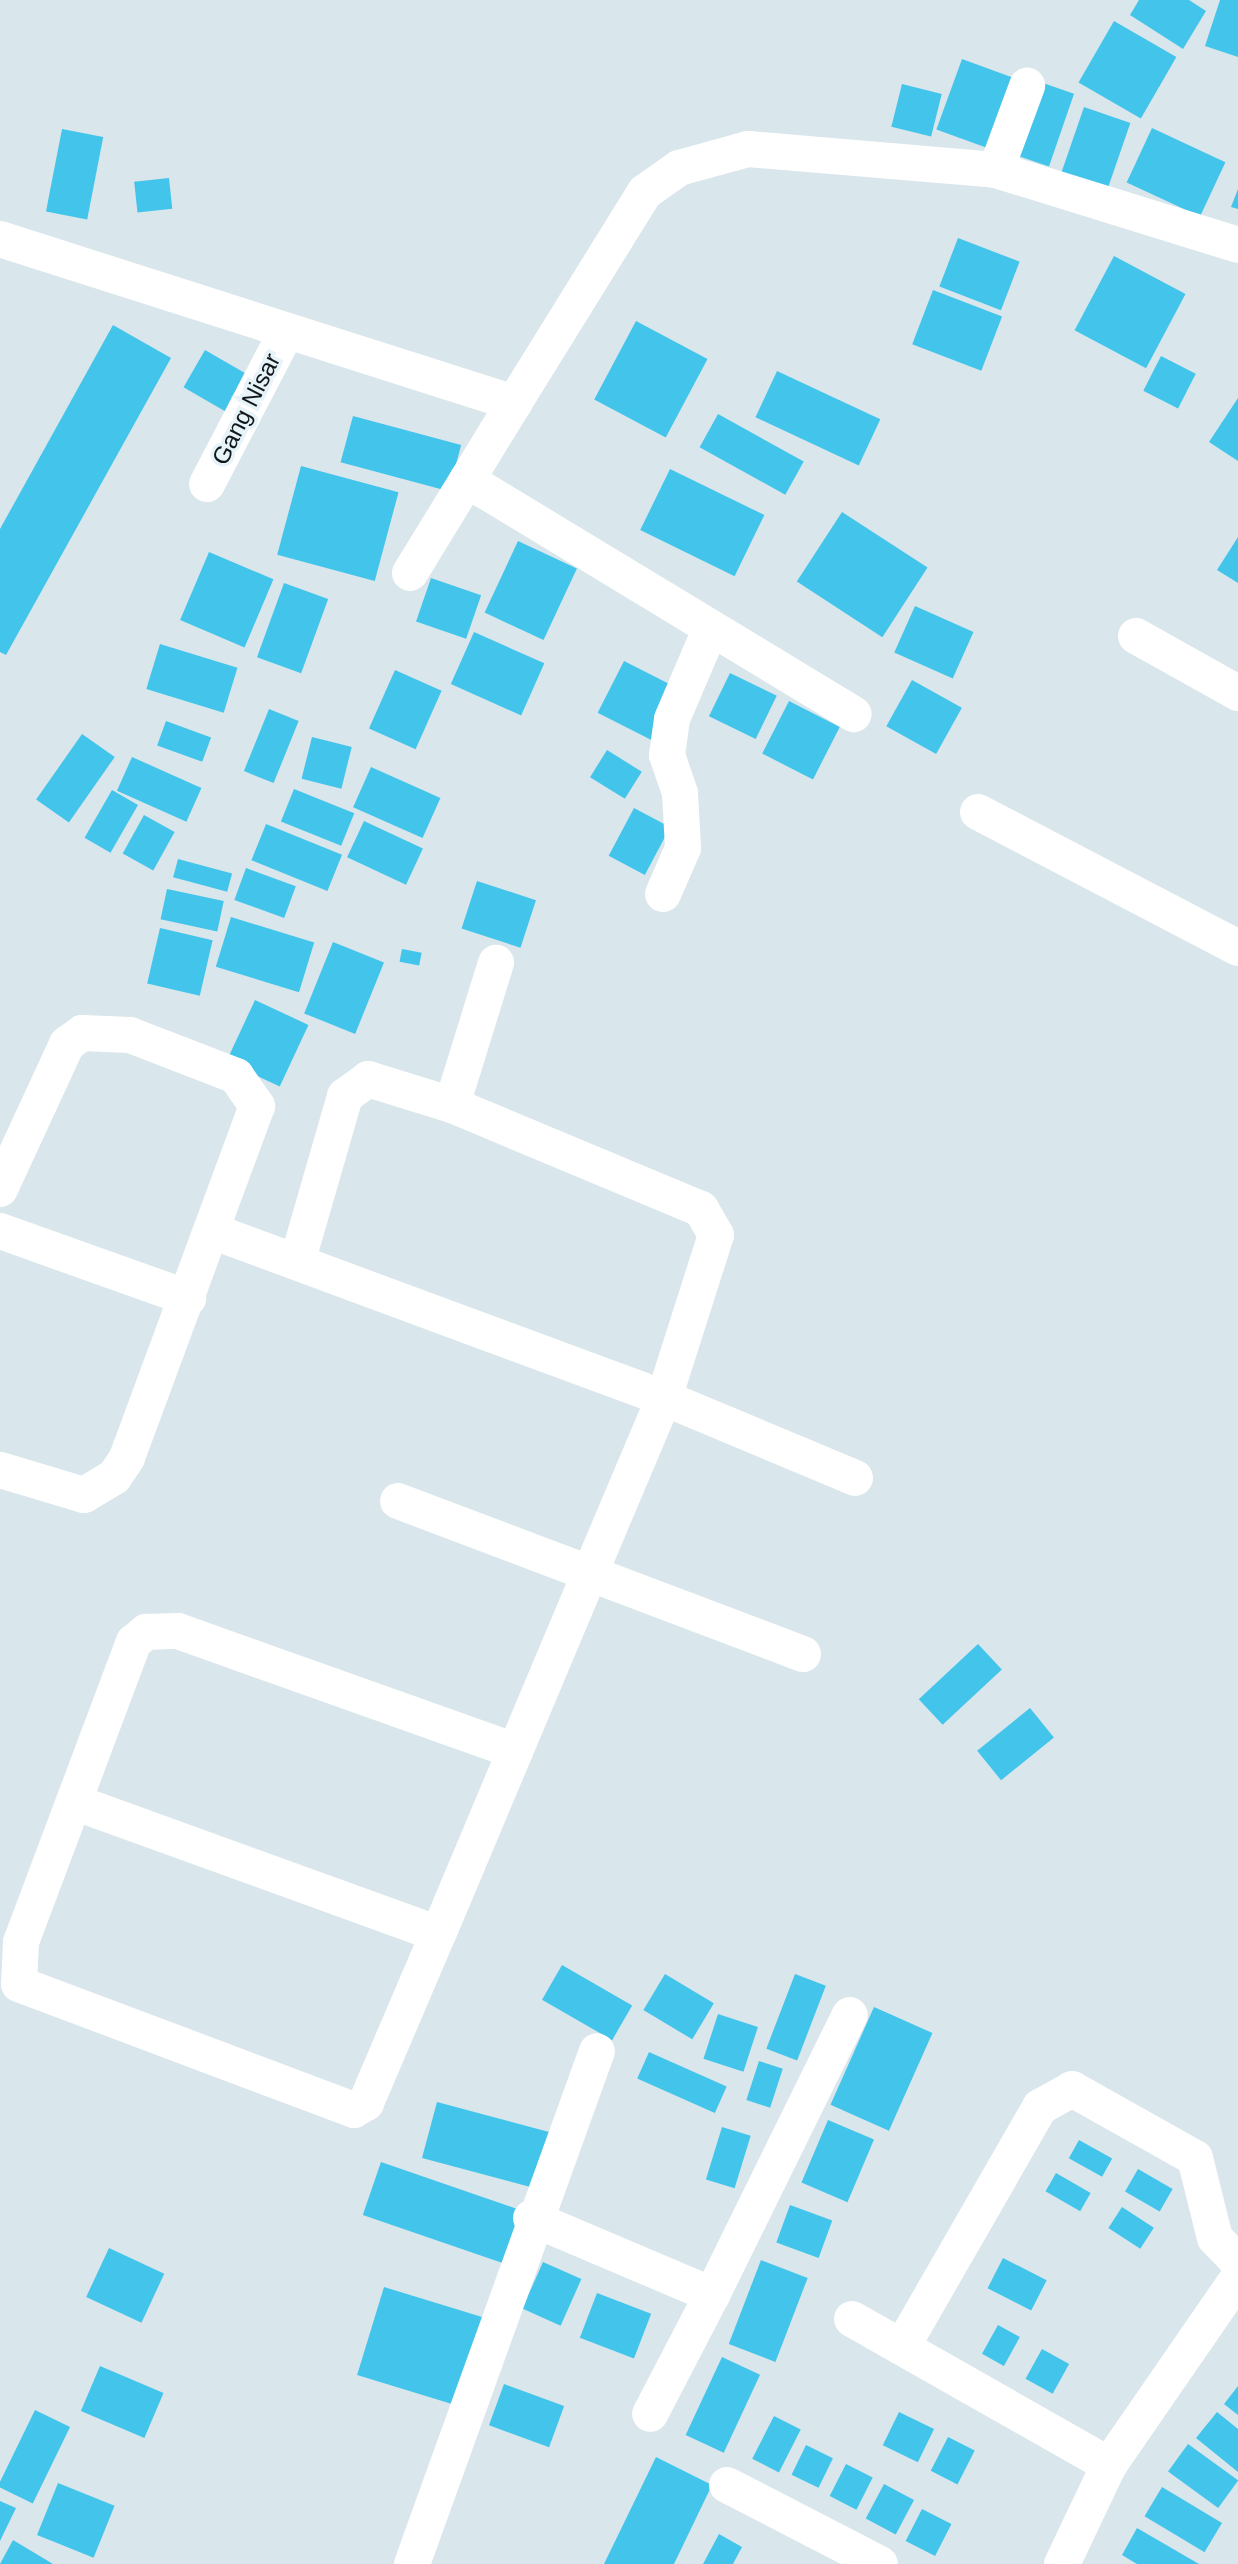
<!DOCTYPE html>
<html>
<head>
<meta charset="utf-8">
<style>
  body { margin:0 }
  #map { position:relative; width:1238px; height:2564px; overflow:hidden; background:#d9e6eb; font-family:Arial,sans-serif }
  div>[style] { position:absolute }
  [style*='--x'] { left:calc(var(--x)*1px); top:calc(var(--y)*1px); width:calc(var(--w)*1px); rotate:calc(var(--a)*1deg) }
  .building>* { inset:0; background:#43c5eb; transform-origin:0 0 }
  .minor>* { height:36px; margin:-18px; padding:0 18px; transform-origin:18px; border-radius:18px; background:#fff }
  span { translate:-50% -50%; white-space:nowrap; text-align:center; line-height:1.15; -webkit-text-stroke:7px #e6f3f8; paint-order:stroke }
  .street-label { font-size:24px; color:#121719 }
</style>
</head>
<body>
<div id="map">
  <div class="building">
    <i style="clip-path:polygon(1139px 0,1189px 0,1206px 11px,1183px 49px,1130px 15px)"></i>
    <i style="clip-path:polygon(1220px 0,1238px 0,1238px 57px,1205px 46px)"></i>
    <i style="left:1114px;top:21px;width:72px;height:71px;rotate:30deg"></i>
    <i style="left:962px;top:59px;width:61px;height:75px;rotate:20deg"></i>
    <i style="left:1040px;top:82px;width:36px;height:77px;rotate:19deg"></i>
    <i style="left:902px;top:84px;width:41px;height:44px;rotate:14deg"></i>
    <i style="left:1084px;top:107px;width:49px;height:76px;rotate:19deg"></i>
    <i style="left:1152px;top:128px;width:81px;height:60px;rotate:25deg"></i>
    <i style="left:62px;top:129px;width:42px;height:84px;rotate:11deg"></i>
    <i style="left:169px;top:178px;width:31px;height:35px;rotate:84deg"></i>
    <i style="clip-path:polygon(1238px 189px,1238px 209px,1231px 207px)"></i>
    <i style="left:958px;top:238px;width:66px;height:52px;rotate:21deg"></i>
    <i style="left:1114px;top:256px;width:81px;height:84px;rotate:28deg"></i>
    <i style="left:933px;top:290px;width:74px;height:58px;rotate:21deg"></i>
    <i style="left:636px;top:321px;width:81px;height:89px;rotate:28deg"></i>
    <i style="clip-path:polygon(113px 325px,171px 358px,6px 655px,0 652px,0 529px)"></i>
    <i style="left:205px;top:350px;width:52px;height:43px;rotate:30deg"></i>
    <i style="left:1161px;top:356px;width:39px;height:39px;rotate:27deg"></i>
    <i style="left:777px;top:371px;width:114px;height:51px;rotate:25deg"></i>
    <i style="clip-path:polygon(1238px 398px,1238px 461px,1209px 442px)"></i>
    <i style="left:718px;top:414px;width:98px;height:38px;rotate:29deg"></i>
    <i style="left:353px;top:416px;width:112px;height:48px;rotate:15deg"></i>
    <i style="left:301px;top:466px;width:101px;height:92px;rotate:15deg"></i>
    <i style="left:670px;top:469px;width:105px;height:68px;rotate:26deg"></i>
    <i style="left:842px;top:512px;width:102px;height:83px;rotate:33deg"></i>
    <i style="clip-path:polygon(1238px 537px,1238px 583px,1217px 570px)"></i>
    <i style="left:518px;top:541px;width:65px;height:79px;rotate:25deg"></i>
    <i style="left:209px;top:552px;width:70px;height:74px;rotate:23deg"></i>
    <i style="left:431px;top:578px;width:53px;height:46px;rotate:19deg"></i>
    <i style="left:284px;top:583px;width:47px;height:79px;rotate:20deg"></i>
    <i style="left:915px;top:606px;width:64px;height:51px;rotate:24deg"></i>
    <i style="left:474px;top:632px;width:77px;height:57px;rotate:24deg"></i>
    <i style="left:160px;top:644px;width:81px;height:47px;rotate:17deg"></i>
    <i style="left:624px;top:661px;width:63px;height:58px;rotate:27deg"></i>
    <i style="left:395px;top:670px;width:51px;height:64px;rotate:24deg"></i>
    <i style="left:730px;top:673px;width:52px;height:48px;rotate:26deg"></i>
    <i style="left:912px;top:680px;width:57px;height:53px;rotate:29deg"></i>
    <i style="left:789px;top:701px;width:57px;height:59px;rotate:27deg"></i>
    <i style="left:269px;top:709px;width:32px;height:67px;rotate:22deg"></i>
    <i style="left:166px;top:721px;width:48px;height:26px;rotate:20deg"></i>
    <i style="left:82px;top:734px;width:40px;height:80px;rotate:35deg"></i>
    <i style="left:312px;top:737px;width:41px;height:43px;rotate:14deg"></i>
    <i style="left:607px;top:750px;width:41px;height:32px;rotate:32deg"></i>
    <i style="left:132px;top:757px;width:76px;height:37px;rotate:24deg"></i>
    <i style="left:371px;top:767px;width:76px;height:44px;rotate:24deg"></i>
    <i style="left:294px;top:789px;width:65px;height:35px;rotate:22deg"></i>
    <i style="left:112px;top:790px;width:30px;height:55px;rotate:30deg"></i>
    <i style="left:634px;top:808px;width:41px;height:54px;rotate:28deg"></i>
    <i style="left:144px;top:815px;width:35px;height:44px;rotate:29deg"></i>
    <i style="left:364px;top:821px;width:65px;height:40px;rotate:25deg"></i>
    <i style="left:266px;top:824px;width:82px;height:39px;rotate:22deg"></i>
    <i style="left:178px;top:859px;width:56px;height:19px;rotate:15deg"></i>
    <i style="left:246px;top:868px;width:53px;height:34px;rotate:20deg"></i>
    <i style="left:477px;top:881px;width:62px;height:50px;rotate:18deg"></i>
    <i style="left:167px;top:889px;width:58px;height:31px;rotate:12deg"></i>
    <i style="left:231px;top:917px;width:87px;height:52px;rotate:17deg"></i>
    <i style="left:160px;top:928px;width:54px;height:57px;rotate:13deg"></i>
    <i style="left:333px;top:942px;width:55px;height:77px;rotate:22deg"></i>
    <i style="left:402px;top:949px;width:20px;height:13px;rotate:11deg"></i>
    <i style="left:255px;top:1000px;width:59px;height:68px;rotate:25deg"></i>
    <i style="left:978px;top:1644px;width:35px;height:81px;rotate:47deg"></i>
    <i style="left:1030px;top:1708px;width:38px;height:68px;rotate:51deg"></i>
    <i style="left:562px;top:1965px;width:81px;height:40px;rotate:30deg"></i>
    <i style="left:665px;top:1974px;width:57px;height:42px;rotate:31deg"></i>
    <i style="left:795px;top:1974px;width:33px;height:80px;rotate:21deg"></i>
    <i style="left:874px;top:2007px;width:64px;height:107px;rotate:24deg"></i>
    <i style="left:718px;top:2014px;width:42px;height:47px;rotate:18deg"></i>
    <i style="left:649px;top:2052px;width:85px;height:29px;rotate:24deg"></i>
    <i style="left:759px;top:2061px;width:25px;height:41px;rotate:18deg"></i>
    <i style="left:437px;top:2102px;width:117px;height:58px;rotate:15deg"></i>
    <i style="left:828px;top:2120px;width:50px;height:68px;rotate:23deg"></i>
    <i style="left:722px;top:2127px;width:30px;height:55px;rotate:17deg"></i>
    <i style="left:1079px;top:2140px;width:38px;height:21px;rotate:29deg"></i>
    <i style="left:381px;top:2162px;width:154px;height:56px;rotate:19deg"></i>
    <i style="left:1138px;top:2169px;width:40px;height:26px;rotate:30deg"></i>
    <i style="left:1056px;top:2173px;width:40px;height:21px;rotate:30deg"></i>
    <i style="left:790px;top:2205px;width:45px;height:40px;rotate:20deg"></i>
    <i style="left:1122px;top:2207px;width:38px;height:25px;rotate:33deg"></i>
    <i style="left:109px;top:2248px;width:61px;height:54px;rotate:25deg"></i>
    <i style="left:1003px;top:2258px;width:49px;height:34px;rotate:27deg"></i>
    <i style="left:761px;top:2260px;width:50px;height:90px;rotate:21deg"></i>
    <i style="left:543px;top:2262px;width:42px;height:51px;rotate:24deg"></i>
    <i style="left:384px;top:2287px;width:112px;height:92px;rotate:17deg"></i>
    <i style="left:597px;top:2293px;width:58px;height:48px;rotate:21deg"></i>
    <i style="left:998px;top:2325px;width:25px;height:33px;rotate:29deg"></i>
    <i style="left:1042px;top:2349px;width:31px;height:34px;rotate:29deg"></i>
    <i style="left:722px;top:2357px;width:42px;height:86px;rotate:25deg"></i>
    <i style="left:100px;top:2366px;width:69px;height:49px;rotate:23deg"></i>
    <i style="left:504px;top:2384px;width:64px;height:44px;rotate:20deg"></i>
    <i style="clip-path:polygon(1238px 2386px,1238px 2415px,1224px 2404px)"></i>
    <i style="left:35px;top:2410px;width:39px;height:85px;rotate:26deg"></i>
    <i style="left:899px;top:2412px;width:39px;height:37px;rotate:26deg"></i>
    <i style="clip-path:polygon(1217px 2412px,1238px 2429px,1238px 2472px,1196px 2438px)"></i>
    <i style="left:774px;top:2416px;width:30px;height:48px;rotate:27deg"></i>
    <i style="left:948px;top:2437px;width:30px;height:38px;rotate:27deg"></i>
    <i style="left:1188px;top:2444px;width:62px;height:34px;rotate:36deg"></i>
    <i style="left:806px;top:2445px;width:30px;height:33px;rotate:26deg"></i>
    <i style="clip-path:polygon(656px 2457px,712px 2485px,674px 2564px,604px 2564px)"></i>
    <i style="left:846px;top:2464px;width:30px;height:36px;rotate:27deg"></i>
    <i style="left:58px;top:2483px;width:61px;height:56px;rotate:22deg"></i>
    <i style="left:884px;top:2484px;width:34px;height:39px;rotate:28deg"></i>
    <i style="left:1162px;top:2487px;width:70px;height:34px;rotate:31deg"></i>
    <i style="clip-path:polygon(0 2501px,16px 2508px,0 2541px)"></i>
    <i style="left:922px;top:2509px;width:33px;height:36px;rotate:27deg"></i>
    <i style="clip-path:polygon(1137px 2528px,1199px 2564px,1137px 2564px,1122px 2555px)"></i>
    <i style="clip-path:polygon(719px 2534px,742px 2547px,733px 2564px,703px 2564px)"></i>
    <i style="clip-path:polygon(13px 2540px,53px 2564px,0 2564px)"></i>
  </div>
  <div class="minor">
    <i style="--x:996;--y:170;--w:90;--a:-69.7"></i>
    <i style="--x:0;--y:239;--w:540;--a:17.7"></i>
    <i style="--x:514;--y:403;--w:248;--a:-58.2"></i>
    <i style="--x:645;--y:192;--w:42;--a:-35.2"></i>
    <i style="--x:679;--y:168;--w:72;--a:-15.4"></i>
    <i style="--x:748;--y:149;--w:249;--a:4.8"></i>
    <i style="--x:996;--y:170;--w:253;--a:17.2"></i>
    <i style="--x:514;--y:403;--w:90;--a:121.4"></i>
    <i style="--x:467;--y:480;--w:452;--a:31.2"></i>
    <i style="--x:207;--y:484;--w:169;--a:-62.5"></i>
    <i style="--x:410;--y:573;--w:109;--a:-58.5"></i>
    <i style="--x:1136;--y:636;--w:117;--a:29.2"></i>
    <i style="--x:978;--y:812;--w:293;--a:27.6"></i>
    <i style="--x:663;--y:894;--w:50;--a:-66.5"></i>
    <i style="--x:683;--y:848;--w:55;--a:-93.1"></i>
    <i style="--x:680;--y:793;--w:40;--a:-108.9"></i>
    <i style="--x:667;--y:755;--w:36;--a:-82"></i>
    <i style="--x:672;--y:719;--w:97;--a:-66.9"></i>
    <i style="--x:452;--y:1105;--w:270;--a:22.7"></i>
    <i style="--x:701;--y:1209;--w:30;--a:60"></i>
    <i style="--x:716;--y:1235;--w:171;--a:107.7"></i>
    <i style="--x:664;--y:1398;--w:190;--a:112.9"></i>
    <i style="--x:590;--y:1573;--w:392;--a:112.8"></i>
    <i style="--x:438;--y:1934;--w:184;--a:113.1"></i>
    <i style="--x:366;--y:2103;--w:14;--a:150"></i>
    <i style="--x:354;--y:2110;--w:358;--a:-159.4"></i>
    <i style="--x:19;--y:1984;--w:42;--a:-87.3"></i>
    <i style="--x:21;--y:1942;--w:321;--a:-69.4"></i>
    <i style="--x:134;--y:1642;--w:16;--a:-40"></i>
    <i style="--x:146;--y:1632;--w:32;--a:-2"></i>
    <i style="--x:178;--y:1631;--w:358;--a:19.6"></i>
    <i style="--x:0;--y:1189;--w:160;--a:-65.2"></i>
    <i style="--x:67;--y:1044;--w:19;--a:-36"></i>
    <i style="--x:82;--y:1033;--w:48;--a:2.4"></i>
    <i style="--x:130;--y:1035;--w:114;--a:21.1"></i>
    <i style="--x:236;--y:1076;--w:37;--a:55"></i>
    <i style="--x:257;--y:1106;--w:375;--a:110.3"></i>
    <i style="--x:127;--y:1458;--w:23;--a:124"></i>
    <i style="--x:114;--y:1477;--w:35;--a:149"></i>
    <i style="--x:84;--y:1495;--w:88;--a:-163.4"></i>
    <i style="--x:0;--y:1231;--w:200;--a:19.6"></i>
    <i style="--x:212;--y:1231;--w:482;--a:20.3"></i>
    <i style="--x:664;--y:1398;--w:207;--a:22.7"></i>
    <i style="--x:298;--y:1259;--w:170;--a:-73.9"></i>
    <i style="--x:345;--y:1096;--w:29;--a:-36"></i>
    <i style="--x:368;--y:1079;--w:88;--a:17.2"></i>
    <i style="--x:452;--y:1105;--w:149;--a:-72.8"></i>
    <i style="--x:398;--y:1501;--w:433;--a:20.7"></i>
    <i style="--x:74;--y:1802;--w:387;--a:19.9"></i>
    <i style="--x:531;--y:2218;--w:197;--a:23"></i>
    <i style="--x:712;--y:2295;--w:134;--a:117.5"></i>
    <i style="--x:712;--y:2295;--w:312;--a:-63.8"></i>
    <i style="--x:852;--y:2319;--w:296;--a:29.6"></i>
    <i style="--x:902;--y:2347;--w:277;--a:-60.1"></i>
    <i style="--x:1040;--y:2107;--w:37;--a:-29"></i>
    <i style="--x:1072;--y:2089;--w:141;--a:29.3"></i>
    <i style="--x:1195;--y:2158;--w:82;--a:76"></i>
    <i style="--x:1215;--y:2238;--w:33;--a:46"></i>
    <i style="--x:727;--y:2485;--w:172;--a:27.3"></i>
    <i style="--x:412;--y:2564;--w:545;--a:-70.17"></i>
    <i style="--x:1062;--y:2564;--w:110;--a:-64.6"></i>
    <i style="--x:1109;--y:2465;--w:227;--a:-55.4"></i>
  </div>
  <div class="street-label">
    <span style="left:246px;top:409px;rotate:-63deg">Gang Nisar</span>
  </div>
</div>
</body>
</html>
